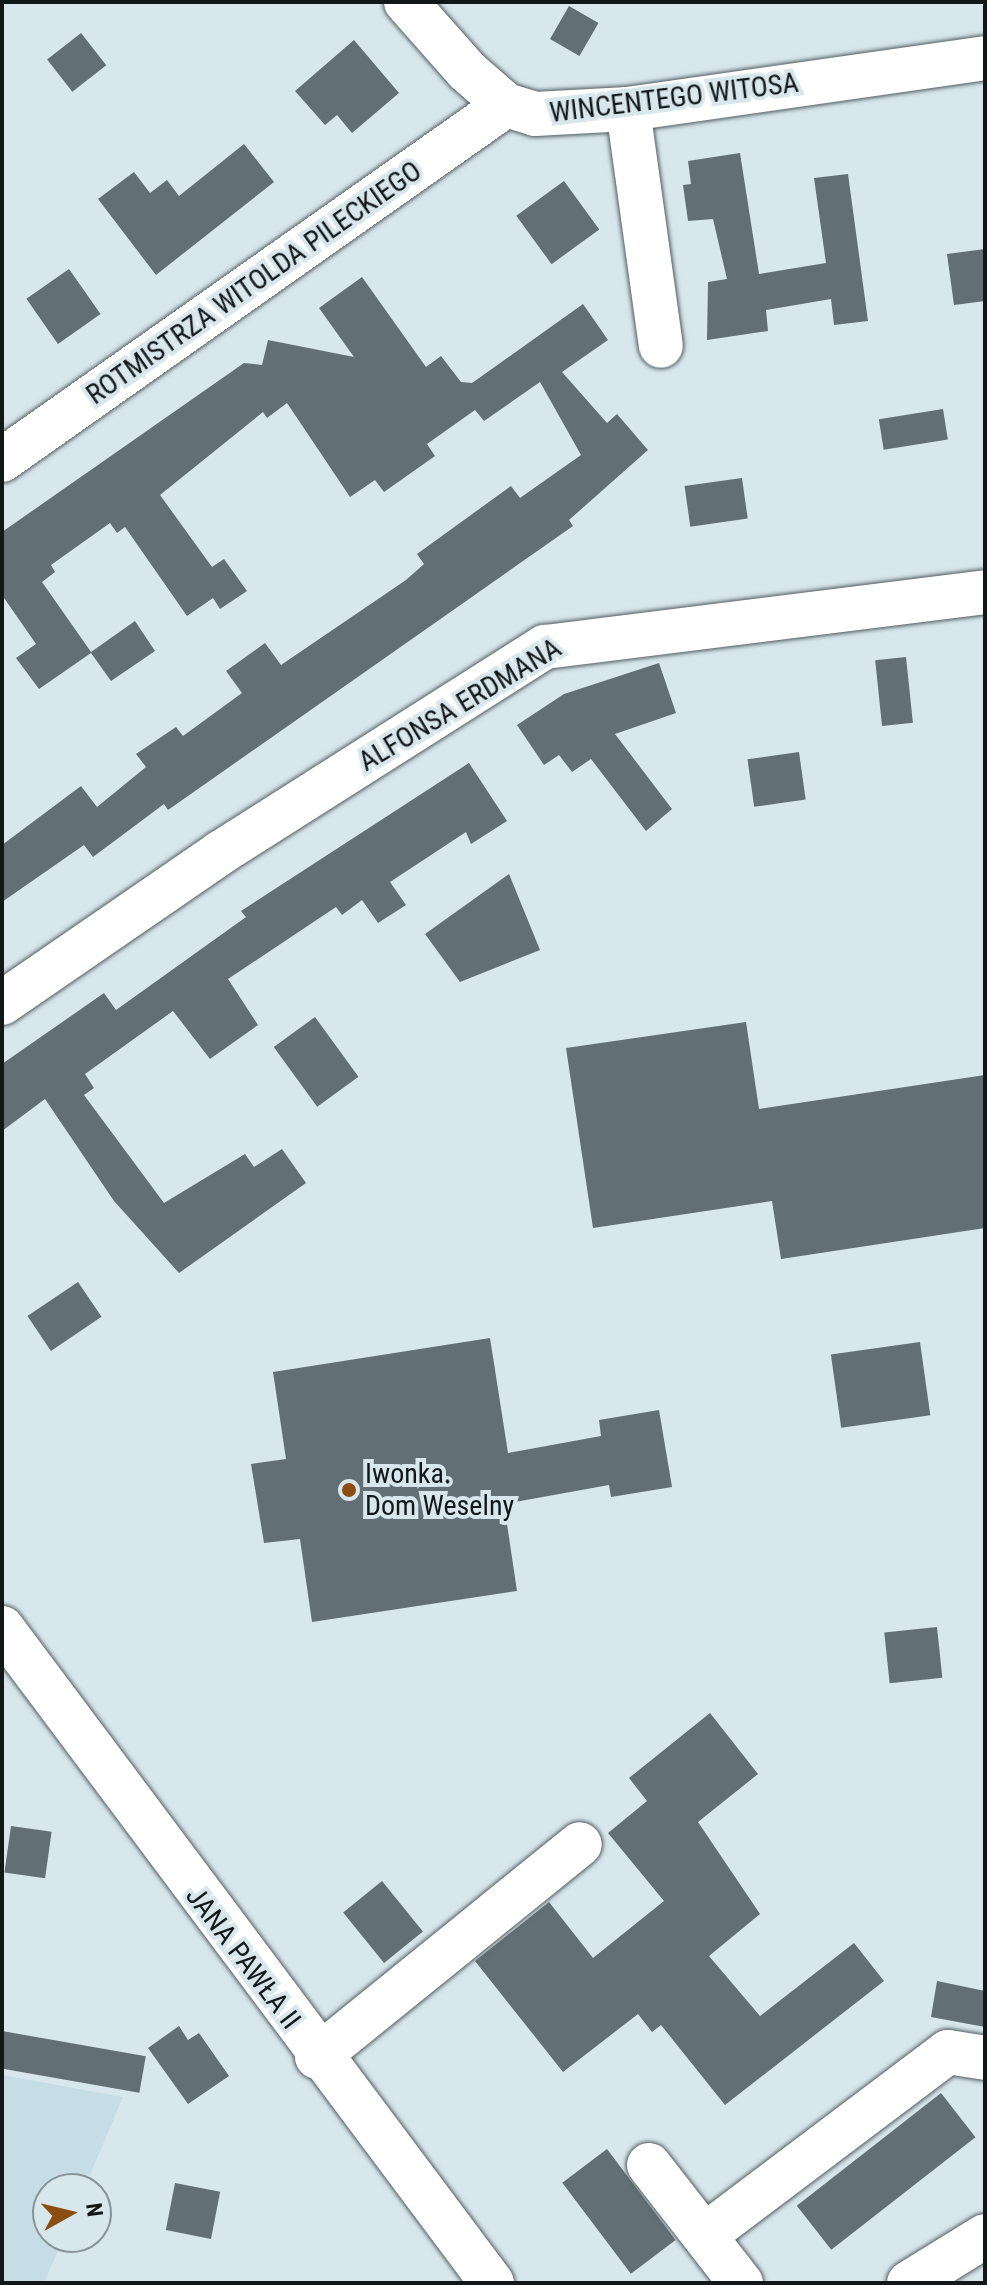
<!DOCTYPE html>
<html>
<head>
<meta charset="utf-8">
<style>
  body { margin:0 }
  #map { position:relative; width:987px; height:2285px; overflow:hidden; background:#d8e7ec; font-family:"Roboto Condensed",sans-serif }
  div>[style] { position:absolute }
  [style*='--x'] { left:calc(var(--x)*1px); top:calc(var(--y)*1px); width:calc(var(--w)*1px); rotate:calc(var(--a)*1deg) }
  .built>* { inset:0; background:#c6dde5 }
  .building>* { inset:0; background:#626f74; transform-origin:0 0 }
  .roads { filter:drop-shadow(0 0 2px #515d62) drop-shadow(0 0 2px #515d62) }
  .minor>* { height:44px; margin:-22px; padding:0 22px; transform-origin:22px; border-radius:22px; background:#fff }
  .dots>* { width:22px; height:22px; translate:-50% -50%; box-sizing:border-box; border:4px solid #d8e7ec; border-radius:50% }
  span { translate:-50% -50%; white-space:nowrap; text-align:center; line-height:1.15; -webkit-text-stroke:8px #d8e7ec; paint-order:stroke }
  .street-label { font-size:28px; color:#121719 }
  .poi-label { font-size:28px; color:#121719 }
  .left { translate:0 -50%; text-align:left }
  .frame { position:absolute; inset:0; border:4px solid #121719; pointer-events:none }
  .north { position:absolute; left:32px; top:2173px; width:80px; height:80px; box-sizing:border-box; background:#d8e7ec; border:2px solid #899498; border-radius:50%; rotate:82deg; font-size:22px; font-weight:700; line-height:32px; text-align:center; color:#121719 }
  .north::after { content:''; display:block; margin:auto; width:28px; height:36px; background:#8b4d10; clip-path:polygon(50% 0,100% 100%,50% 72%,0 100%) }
</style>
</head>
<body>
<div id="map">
  <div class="built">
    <i style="clip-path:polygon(2px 2075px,123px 2097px,84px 2189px,48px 2189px,48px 2237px,64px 2237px,44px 2283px,2px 2283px)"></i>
  </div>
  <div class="building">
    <i style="left:569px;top:6px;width:34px;height:38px;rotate:30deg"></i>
    <i style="left:81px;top:33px;width:41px;height:43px;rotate:52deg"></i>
    <i style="clip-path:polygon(354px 40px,399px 93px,352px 133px,337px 115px,325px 125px,295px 91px)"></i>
    <i style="clip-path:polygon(244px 144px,274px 182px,156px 275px,98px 199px,134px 172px,150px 193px,167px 180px,179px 196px)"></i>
    <i style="clip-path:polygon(740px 153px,759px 274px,826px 263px,814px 178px,848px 174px,868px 321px,834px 325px,831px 299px,766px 310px,768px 331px,707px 340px,708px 282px,727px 279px,713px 219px,688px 221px,683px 185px,691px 184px,688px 161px)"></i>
    <i style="left:564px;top:181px;width:60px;height:59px;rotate:54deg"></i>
    <i style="clip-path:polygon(985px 249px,985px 301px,954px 305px,947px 254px)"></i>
    <i style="left:69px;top:269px;width:55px;height:52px;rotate:55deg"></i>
    <i style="clip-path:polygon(362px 277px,426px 367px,441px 356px,461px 382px,472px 383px,583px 304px,608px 340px,562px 372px,607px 423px,617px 414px,648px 450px,569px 520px,573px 526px,168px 810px,164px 804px,93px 857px,84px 845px,2px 902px,2px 845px,81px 786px,97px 807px,146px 767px,136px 754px,176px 727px,183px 736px,242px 693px,226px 671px,265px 643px,281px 665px,406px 580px,424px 564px,417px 554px,511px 486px,520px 498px,581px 455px,540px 382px,484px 421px,475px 410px,427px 444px,435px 456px,384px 492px,375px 480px,350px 497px,287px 403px,267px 418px,263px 412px,160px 495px,212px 567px,224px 559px,247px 591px,220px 609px,213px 598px,187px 616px,125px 527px,117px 533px,110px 523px,51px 565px,55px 572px,42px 582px,91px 652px,135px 621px,155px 651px,111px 681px,91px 653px,39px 689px,16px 658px,36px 644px,2px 595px,2px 532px,244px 363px,262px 365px,268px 340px,354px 357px,319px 308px)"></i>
    <i style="left:943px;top:409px;width:31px;height:65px;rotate:81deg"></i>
    <i style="left:742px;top:478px;width:41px;height:58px;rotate:82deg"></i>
    <i style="left:906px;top:657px;width:66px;height:31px;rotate:84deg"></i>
    <i style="clip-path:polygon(659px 663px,676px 713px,615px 734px,672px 809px,646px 831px,591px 759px,572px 772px,559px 755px,544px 765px,517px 725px,564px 694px)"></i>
    <i style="left:799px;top:752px;width:48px;height:52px;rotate:82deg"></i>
    <i style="clip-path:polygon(469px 763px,507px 821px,471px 844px,466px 832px,390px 882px,406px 905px,378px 923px,362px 900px,342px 915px,336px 907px,228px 979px,258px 1025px,210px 1059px,173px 1011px,85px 1074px,94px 1088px,84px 1095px,164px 1203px,245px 1154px,254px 1167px,282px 1149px,306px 1183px,179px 1273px,114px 1201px,45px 1099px,2px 1131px,2px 1064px,104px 993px,116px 1010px,246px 917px,241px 911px)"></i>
    <i style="clip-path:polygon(509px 874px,540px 950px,460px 982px,425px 934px)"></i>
    <i style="left:315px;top:1017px;width:74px;height:51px;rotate:54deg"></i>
    <i style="clip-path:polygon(746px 1022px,759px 1109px,985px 1075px,985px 1228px,781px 1259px,772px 1201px,593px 1228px,566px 1048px)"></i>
    <i style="left:78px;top:1282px;width:42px;height:61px;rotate:56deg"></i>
    <i style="clip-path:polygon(490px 1338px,508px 1453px,601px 1436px,599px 1420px,659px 1410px,672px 1487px,611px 1497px,609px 1485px,504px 1504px,517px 1591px,312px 1622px,300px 1539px,264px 1543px,251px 1464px,286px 1459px,273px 1372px)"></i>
    <i style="left:920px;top:1342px;width:74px;height:90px;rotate:82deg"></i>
    <i style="left:937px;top:1627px;width:51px;height:53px;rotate:84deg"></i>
    <i style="clip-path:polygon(710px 1713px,758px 1774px,698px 1822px,760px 1914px,709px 1956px,760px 2016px,854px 1943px,884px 1981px,725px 2105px,661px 2025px,652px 2032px,638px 2014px,563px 2072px,475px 1961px,549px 1902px,593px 1958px,664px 1901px,608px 1833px,647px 1801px,629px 1778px)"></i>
    <i style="left:11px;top:1826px;width:41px;height:47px;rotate:8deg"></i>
    <i style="left:382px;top:1881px;width:65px;height:50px;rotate:51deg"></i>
    <i style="clip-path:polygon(937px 1981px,985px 1991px,985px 2027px,931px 2017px)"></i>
    <i style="clip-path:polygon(179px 2026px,188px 2040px,199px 2033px,229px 2076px,188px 2104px,148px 2048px)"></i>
    <i style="left:2px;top:2031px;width:146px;height:37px;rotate:10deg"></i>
    <i style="left:941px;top:2093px;width:56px;height:183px;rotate:52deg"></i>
    <i style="left:607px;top:2149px;width:114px;height:56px;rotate:53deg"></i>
    <i style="left:175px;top:2183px;width:46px;height:48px;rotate:11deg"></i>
  </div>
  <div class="roads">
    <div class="minor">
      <i style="--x:406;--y:2;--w:92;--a:48.5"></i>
      <i style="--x:467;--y:71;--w:52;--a:41.1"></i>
      <i style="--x:506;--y:105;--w:30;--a:17"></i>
      <i style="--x:535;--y:114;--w:93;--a:-3.1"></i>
      <i style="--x:628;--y:109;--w:361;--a:-8.1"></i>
      <i style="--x:628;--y:109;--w:239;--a:82.1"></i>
      <i style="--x:2;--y:460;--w:616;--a:-35.16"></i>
      <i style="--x:2;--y:1003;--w:265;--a:-34.5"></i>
      <i style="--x:220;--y:853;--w:385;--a:-32.4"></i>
      <i style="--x:545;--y:647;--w:443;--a:-7.1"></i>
      <i style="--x:2;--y:1628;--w:818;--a:53.2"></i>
      <i style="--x:317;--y:2057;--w:338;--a:-39"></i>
      <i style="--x:649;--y:2165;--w:150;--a:52.1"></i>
      <i style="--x:705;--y:2235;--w:304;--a:-37"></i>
      <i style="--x:948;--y:2052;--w:37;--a:9"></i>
      <i style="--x:909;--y:2283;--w:89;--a:-31.7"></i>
    </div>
  </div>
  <div class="dots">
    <i style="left:349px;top:1490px;background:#8b4d10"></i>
  </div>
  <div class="street-label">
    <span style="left:674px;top:98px;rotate:-7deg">WINCENTEGO WITOSA</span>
    <span style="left:254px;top:283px;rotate:-35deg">ROTMISTRZA WITOLDA PILECKIEGO</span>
    <span style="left:460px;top:705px;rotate:-31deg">ALFONSA ERDMANA</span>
    <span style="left:243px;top:1958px;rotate:53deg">JANA PAWŁA II</span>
  </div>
  <div class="poi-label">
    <span class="left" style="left:365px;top:1490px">Iwonka.<br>Dom Weselny</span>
  </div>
  <div class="frame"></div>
  <div class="north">N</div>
</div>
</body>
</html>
